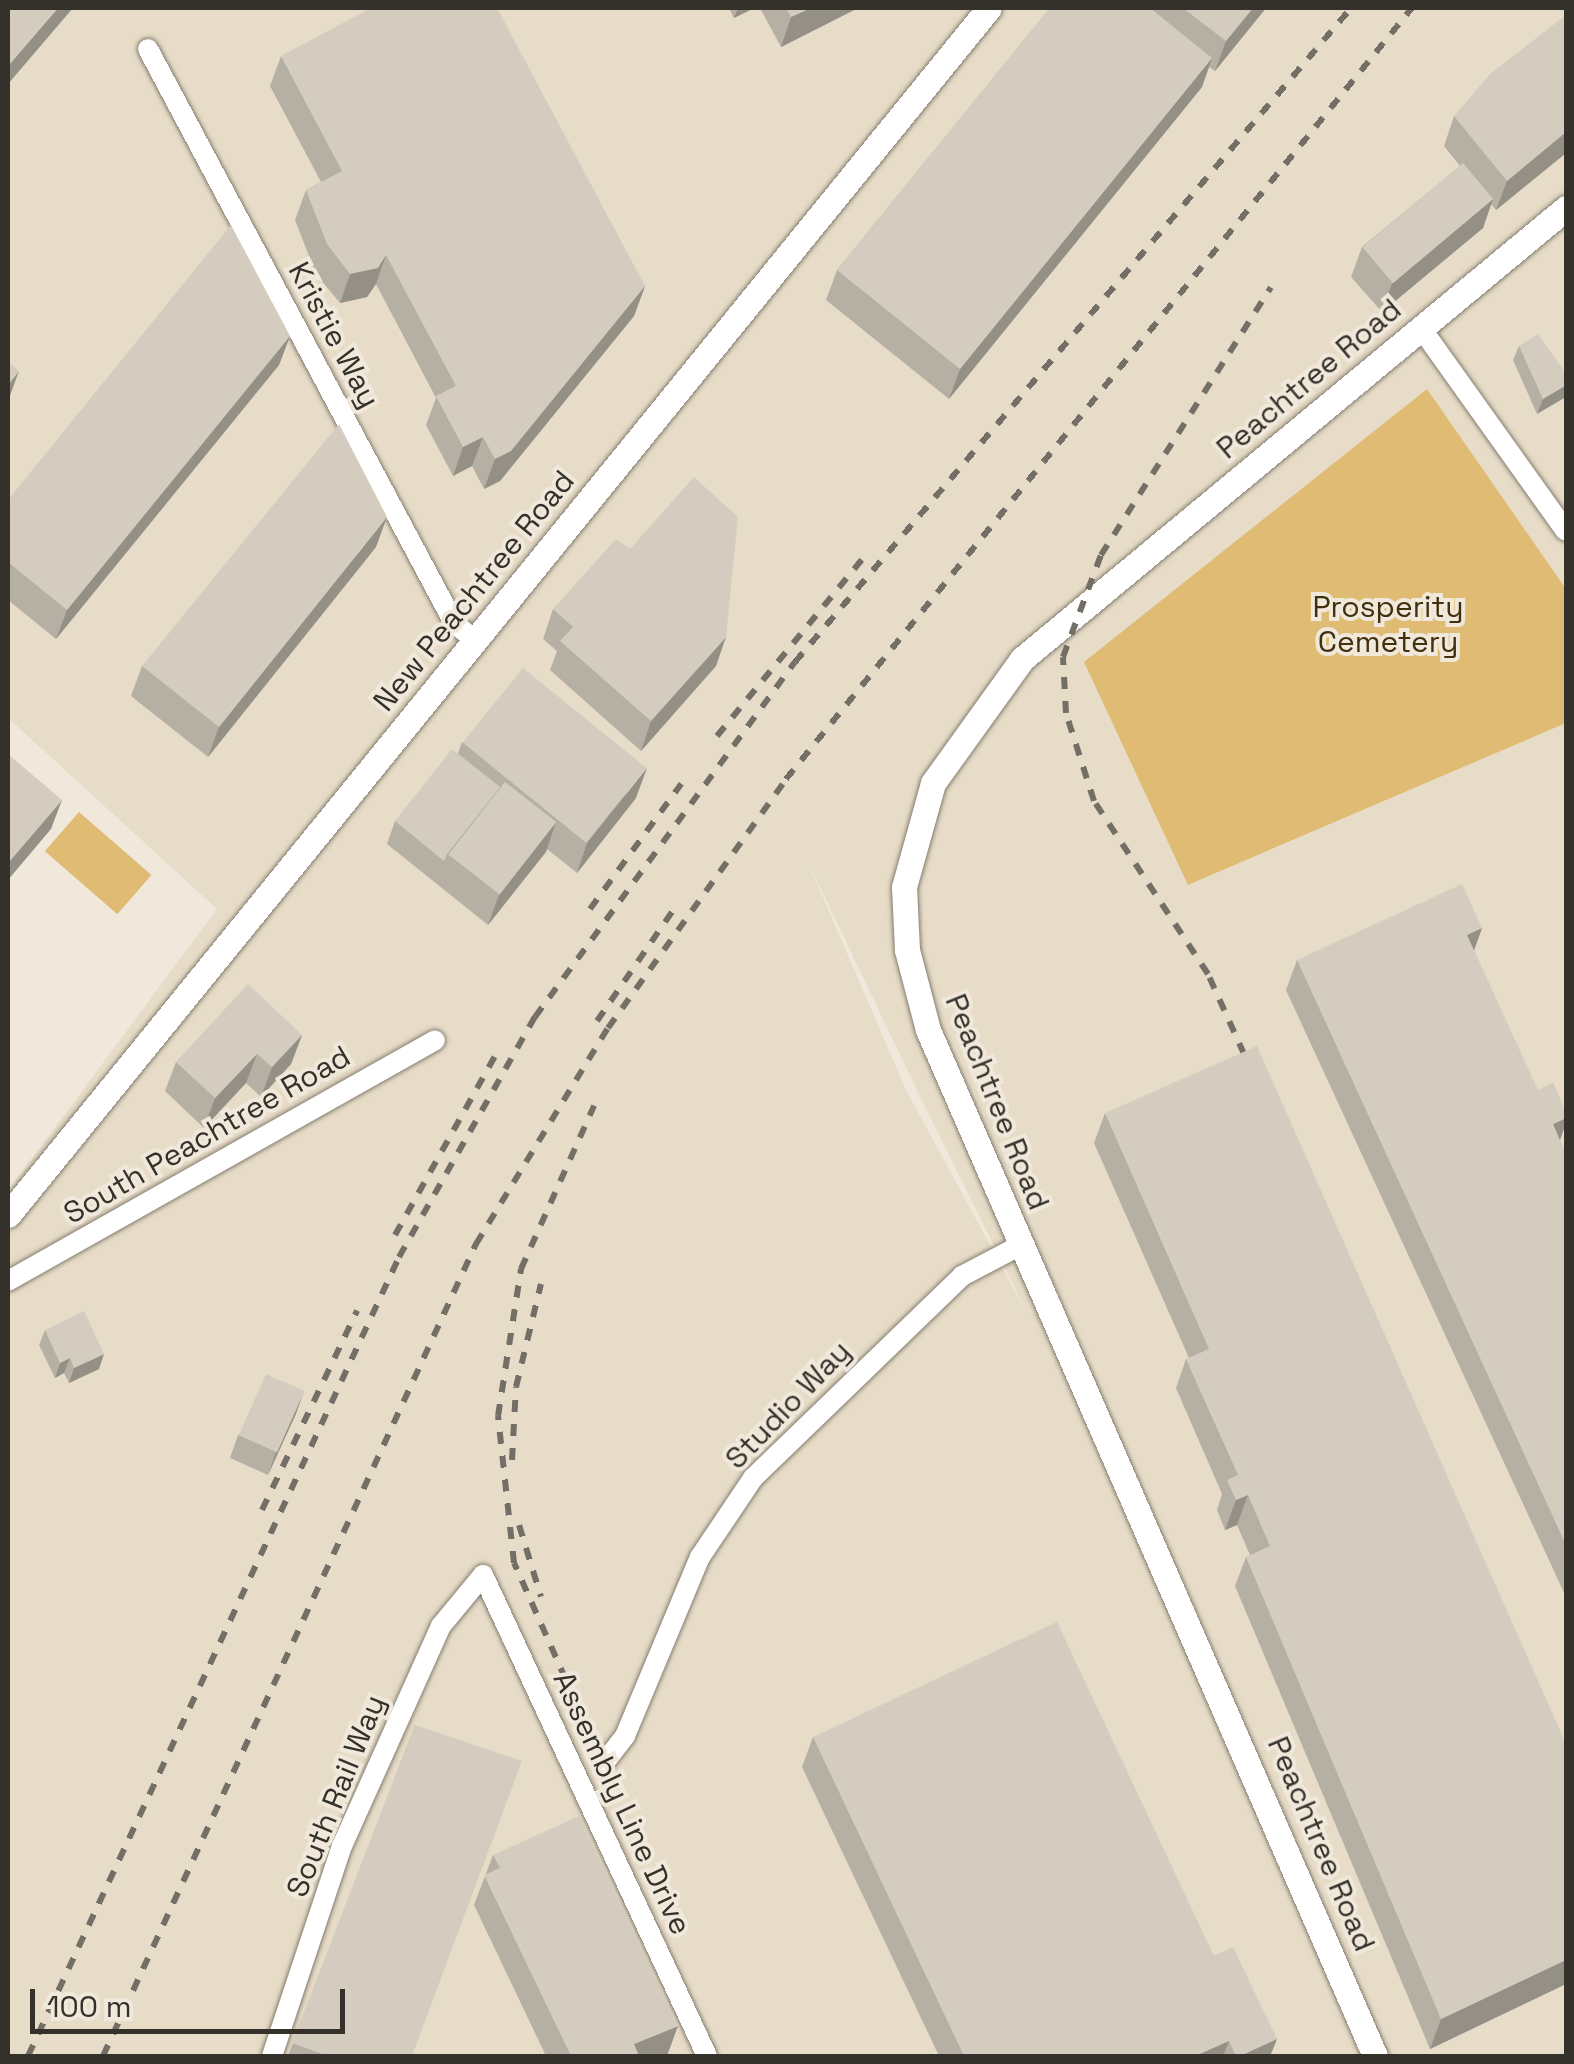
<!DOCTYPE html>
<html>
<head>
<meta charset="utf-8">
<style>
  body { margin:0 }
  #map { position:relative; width:1574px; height:2064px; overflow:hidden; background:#f0e8da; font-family:"Space Grotesk",sans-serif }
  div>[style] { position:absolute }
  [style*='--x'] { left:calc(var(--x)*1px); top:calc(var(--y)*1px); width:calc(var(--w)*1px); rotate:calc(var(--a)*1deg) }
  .built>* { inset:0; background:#e7dcc7 }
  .green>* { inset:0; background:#e0bb74; transform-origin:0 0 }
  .roads { filter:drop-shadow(0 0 2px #847d70) drop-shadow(0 0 2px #847d70) }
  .minor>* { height:20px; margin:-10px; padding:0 10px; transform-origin:10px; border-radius:10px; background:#fff }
  .tertiary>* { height:25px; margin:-12.5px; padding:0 12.5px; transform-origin:12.5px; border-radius:12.5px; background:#fff }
  .rail>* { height:6px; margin-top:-3px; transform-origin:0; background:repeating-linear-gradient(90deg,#746f66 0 12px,transparent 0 24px) }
  .wall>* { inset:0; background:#b6b0a4 }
  .shaded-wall>* { inset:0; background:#949086 }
  .building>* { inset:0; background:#d4cdbf; transform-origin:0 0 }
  span { translate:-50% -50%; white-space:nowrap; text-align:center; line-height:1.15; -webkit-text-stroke:8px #f0e8da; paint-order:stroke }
  .street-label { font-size:30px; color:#34312b }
  .park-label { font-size:30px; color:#40300e }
  .frame { position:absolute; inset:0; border:10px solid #34312b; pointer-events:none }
  .scale { position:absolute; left:30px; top:1989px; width:315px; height:45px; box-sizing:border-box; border:5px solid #34312b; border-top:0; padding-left:12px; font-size:30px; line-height:35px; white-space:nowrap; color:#34312b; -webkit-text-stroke:8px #f0e8da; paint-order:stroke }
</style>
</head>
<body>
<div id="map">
  <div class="built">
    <i style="clip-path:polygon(evenodd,8px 8px,1566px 8px,1566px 589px,1426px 390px,1189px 885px,1566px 723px,1566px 2056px,8px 2056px,8px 1191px,217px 909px,8px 718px,8px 8px,807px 860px,914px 1084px,1029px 1317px,905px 1088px,807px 860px)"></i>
  </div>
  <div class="green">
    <i style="clip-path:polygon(1427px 389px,1566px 589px,1566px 723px,1188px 885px,1084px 662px)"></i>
    <i style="left:79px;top:812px;width:96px;height:52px;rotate:41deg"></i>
  </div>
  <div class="roads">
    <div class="minor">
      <i style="--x:148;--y:49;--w:650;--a:61.94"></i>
      <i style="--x:454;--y:623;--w:28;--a:39"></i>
      <i style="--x:1421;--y:328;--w:249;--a:54.5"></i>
      <i style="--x:8;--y:1281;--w:490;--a:-29.4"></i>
      <i style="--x:604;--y:1763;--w:34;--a:-52"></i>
      <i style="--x:625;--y:1736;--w:194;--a:-67.3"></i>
      <i style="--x:700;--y:1557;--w:95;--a:-56.1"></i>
      <i style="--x:753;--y:1478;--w:291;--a:-44"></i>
      <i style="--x:962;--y:1276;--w:67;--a:-27.7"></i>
      <i style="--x:272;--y:2056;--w:221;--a:-71.6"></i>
      <i style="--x:342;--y:1846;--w:241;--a:-65.8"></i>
      <i style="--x:441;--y:1626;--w:66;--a:-50.5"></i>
      <i style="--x:483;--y:1575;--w:531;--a:65.03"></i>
    </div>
    <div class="tertiary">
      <i style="--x:8;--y:1215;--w:1555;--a:-50.9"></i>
      <i style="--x:1375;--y:2056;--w:1119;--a:-113.54"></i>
      <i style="--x:928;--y:1030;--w:83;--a:-104.7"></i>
      <i style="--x:907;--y:950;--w:63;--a:-92.7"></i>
      <i style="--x:904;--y:887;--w:108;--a:-74.4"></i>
      <i style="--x:933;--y:783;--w:153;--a:-54.3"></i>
      <i style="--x:1022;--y:659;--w:707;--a:-39.66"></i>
    </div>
  </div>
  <div class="rail">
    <i style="--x:717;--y:736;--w:230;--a:-50.6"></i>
    <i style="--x:590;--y:909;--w:155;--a:-53.9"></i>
    <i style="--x:597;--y:1021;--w:140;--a:-55.5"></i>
    <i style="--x:1254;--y:1076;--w:112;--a:-114.3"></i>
    <i style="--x:1208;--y:974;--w:207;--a:-123.4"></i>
    <i style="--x:1094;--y:801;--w:92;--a:-107.7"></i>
    <i style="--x:1066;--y:713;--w:56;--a:-93.1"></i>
    <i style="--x:1063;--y:657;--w:109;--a:-69.6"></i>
    <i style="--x:1101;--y:555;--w:317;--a:-57.6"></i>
    <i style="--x:395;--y:1235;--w:215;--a:-60.8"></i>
    <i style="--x:512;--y:1460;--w:73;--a:-86.9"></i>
    <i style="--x:516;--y:1387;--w:106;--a:-76.4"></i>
    <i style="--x:262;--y:1510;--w:221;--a:-64.5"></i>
    <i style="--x:519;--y:1525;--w:75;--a:73"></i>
    <i style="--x:585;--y:1723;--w:175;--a:-113.9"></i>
    <i style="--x:514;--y:1563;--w:148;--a:-96.2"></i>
    <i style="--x:498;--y:1416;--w:149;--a:-81.1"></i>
    <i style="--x:521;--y:1269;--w:179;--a:-65.9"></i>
    <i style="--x:28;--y:2056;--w:881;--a:-65.09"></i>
    <i style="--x:399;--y:1257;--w:276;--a:-60.5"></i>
    <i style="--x:535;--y:1017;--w:440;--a:-53.8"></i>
    <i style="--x:795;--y:662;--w:858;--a:-49.63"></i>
    <i style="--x:103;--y:2056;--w:894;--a:-65.33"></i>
    <i style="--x:476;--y:1244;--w:253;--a:-58.6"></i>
    <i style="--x:608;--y:1028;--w:306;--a:-54.4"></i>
    <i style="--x:786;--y:779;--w:993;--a:-50.93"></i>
  </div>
  <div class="wall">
    <i style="clip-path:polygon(729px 8px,754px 8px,734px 18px)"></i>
    <i style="clip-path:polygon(760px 8px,858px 8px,781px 47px)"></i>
    <i style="clip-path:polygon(1050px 8px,1266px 8px,1215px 71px,1209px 67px,1202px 87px,949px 399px,826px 300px,837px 270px)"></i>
    <i style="clip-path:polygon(1566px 15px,1566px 153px,1496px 210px,1491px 204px,1483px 228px,1382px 312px,1351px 277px,1362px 247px,1460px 166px,1444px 146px,1454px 116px)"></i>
    <i style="clip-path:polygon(281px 56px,645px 286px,634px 316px,500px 481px,484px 489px,472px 466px,453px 476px,426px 425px,436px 398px,376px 284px,367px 297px,340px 303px,316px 274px,295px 220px,306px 190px,321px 182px,270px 86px)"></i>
    <i style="clip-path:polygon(290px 336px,279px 365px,56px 639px,8px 600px,8px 500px)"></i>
    <i style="clip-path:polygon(1519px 346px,1566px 374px,1537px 414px,1513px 360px)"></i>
    <i style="clip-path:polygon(376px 547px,208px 757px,131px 696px,142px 666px)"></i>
    <i style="clip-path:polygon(553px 609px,716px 666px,641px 751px,550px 670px,557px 651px,543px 639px)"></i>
    <i style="clip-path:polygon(462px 742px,636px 798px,577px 873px,547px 849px,488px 925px,387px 844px,395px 821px,458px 753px)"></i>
    <i style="clip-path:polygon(1482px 928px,1474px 951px,1566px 1154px,1566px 1597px,1286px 990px,1297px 960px)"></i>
    <i style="clip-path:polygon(302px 1035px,291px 1064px,261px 1097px,246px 1083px,204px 1128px,165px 1091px,176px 1062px)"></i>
    <i style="clip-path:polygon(1105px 1113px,1566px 1744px,1566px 1984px,1430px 2049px,1235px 1586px,1246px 1557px,1250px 1555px,1237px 1525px,1225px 1530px,1217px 1510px,1222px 1494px,1176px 1388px,1186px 1359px,1189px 1358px,1094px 1143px)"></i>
    <i style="clip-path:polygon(45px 1330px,99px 1369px,69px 1383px,64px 1373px,55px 1378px,39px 1345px)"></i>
    <i style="clip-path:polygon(304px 1391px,268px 1475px,230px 1458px,238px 1435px)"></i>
    <i style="clip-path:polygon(415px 1725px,412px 2056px,288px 2056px)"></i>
    <i style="clip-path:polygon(813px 1737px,1214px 1956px,1277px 2039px,1270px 2056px,939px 2056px,802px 1767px)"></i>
    <i style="clip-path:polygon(493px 1855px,667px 2056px,546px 2056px,474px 1905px)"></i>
  </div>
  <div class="shaded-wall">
    <i style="clip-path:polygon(58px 8px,73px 8px,8px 84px,8px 66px)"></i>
    <i style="clip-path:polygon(738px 8px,754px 8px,734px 18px)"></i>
    <i style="clip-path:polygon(811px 8px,858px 8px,781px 47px,791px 17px)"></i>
    <i style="clip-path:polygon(1253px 8px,1266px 8px,1215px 71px,1226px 41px)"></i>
    <i style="clip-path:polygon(1212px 58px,1202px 87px,949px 399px,960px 369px)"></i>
    <i style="clip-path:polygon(1566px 132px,1566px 153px,1496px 210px,1507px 181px)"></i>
    <i style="clip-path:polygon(1493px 199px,1483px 228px,1382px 312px,1392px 283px)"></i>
    <i style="clip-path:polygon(386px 255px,376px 284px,367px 297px,340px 303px,350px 274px)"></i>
    <i style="clip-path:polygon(645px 286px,634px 316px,500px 481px,484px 489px,495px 459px)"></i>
    <i style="clip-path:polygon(290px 336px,279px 365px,56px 639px,67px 610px)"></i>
    <i style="clip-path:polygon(19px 371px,8px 401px,8px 385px)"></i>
    <i style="clip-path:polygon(1566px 385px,1566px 397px,1537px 414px,1543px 399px)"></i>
    <i style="clip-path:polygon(483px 437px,472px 466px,453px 476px,463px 447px)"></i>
    <i style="clip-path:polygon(387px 517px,376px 547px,208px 757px,219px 727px)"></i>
    <i style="clip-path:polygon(726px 637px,716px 666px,641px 751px,651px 721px)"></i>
    <i style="clip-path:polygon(647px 768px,636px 798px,577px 873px,587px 843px)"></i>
    <i style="clip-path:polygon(62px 800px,51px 829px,8px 880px,8px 863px)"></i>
    <i style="clip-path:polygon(556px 822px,546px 852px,488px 925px,499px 895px)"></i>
    <i style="clip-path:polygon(1482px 928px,1471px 958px,1467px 935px)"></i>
    <i style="clip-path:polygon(302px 1035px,291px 1064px,261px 1097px,272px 1067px)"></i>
    <i style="clip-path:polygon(257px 1054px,246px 1083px,204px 1128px,215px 1098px)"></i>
    <i style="clip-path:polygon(1566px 1118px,1566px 1123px,1558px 1146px,1553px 1124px)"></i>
    <i style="clip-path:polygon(104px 1354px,99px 1369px,69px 1383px,74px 1368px)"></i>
    <i style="clip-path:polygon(70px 1358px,64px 1373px,55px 1378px,60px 1363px)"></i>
    <i style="clip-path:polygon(304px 1391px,296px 1414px,268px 1475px,276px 1452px)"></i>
    <i style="clip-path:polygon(1248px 1495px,1237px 1525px,1225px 1530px,1236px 1500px)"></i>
    <i style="clip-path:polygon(1566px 1960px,1566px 1984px,1430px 2049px,1441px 2019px)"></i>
    <i style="clip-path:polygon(678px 2026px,667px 2056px,630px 2056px,634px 2044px)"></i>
    <i style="clip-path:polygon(1277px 2039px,1270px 2056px,1240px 2056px)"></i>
    <i style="clip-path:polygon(1229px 2041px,1223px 2056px,1195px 2056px)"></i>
  </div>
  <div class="building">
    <i style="clip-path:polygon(8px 8px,58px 8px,8px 66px)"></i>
    <i style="clip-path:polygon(371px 8px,497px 8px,645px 286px,511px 451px,495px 459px,483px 437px,463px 447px,436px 396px,456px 386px,386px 255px,378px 268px,350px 274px,327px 244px,306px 190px,342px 171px,281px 56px)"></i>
    <i style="clip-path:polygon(786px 8px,811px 8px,791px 17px)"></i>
    <i style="clip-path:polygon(1050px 8px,1150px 8px,1212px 58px,960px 369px,837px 270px)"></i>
    <i style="clip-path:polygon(1183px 8px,1253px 8px,1226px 41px)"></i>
    <i style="clip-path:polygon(1566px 15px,1566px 132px,1507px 181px,1454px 116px,1490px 74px)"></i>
    <i style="left:1463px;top:163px;width:47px;height:131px;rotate:50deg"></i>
    <i style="clip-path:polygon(231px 225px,290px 336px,67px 610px,8px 562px,8px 500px)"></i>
    <i style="clip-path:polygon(1538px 334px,1566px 374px,1566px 385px,1543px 399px,1519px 346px)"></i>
    <i style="clip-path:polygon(8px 361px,19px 371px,8px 385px)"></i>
    <i style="clip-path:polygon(339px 424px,387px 517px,219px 727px,142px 666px)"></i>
    <i style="clip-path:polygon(694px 477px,738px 517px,726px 637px,651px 721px,560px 641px,573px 627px,553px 609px,616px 539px,630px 549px)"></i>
    <i style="left:523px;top:668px;width:159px;height:96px;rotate:39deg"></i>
    <i style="clip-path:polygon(452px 749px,500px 787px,447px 854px,444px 861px,395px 821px)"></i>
    <i style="clip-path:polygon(8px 754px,62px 800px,8px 863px)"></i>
    <i style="left:505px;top:782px;width:65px;height:92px;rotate:38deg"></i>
    <i style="clip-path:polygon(1462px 884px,1482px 928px,1467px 935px,1538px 1090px,1553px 1082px,1566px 1112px,1566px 1118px,1553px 1124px,1566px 1154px,1566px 1545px,1297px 960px)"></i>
    <i style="clip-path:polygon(248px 984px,302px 1035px,272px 1067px,257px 1054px,215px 1098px,176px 1062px)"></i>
    <i style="clip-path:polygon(1257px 1046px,1566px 1744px,1566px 1960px,1441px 2019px,1246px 1557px,1270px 1546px,1248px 1495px,1236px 1500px,1227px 1480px,1238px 1475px,1186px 1359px,1209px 1349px,1105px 1113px)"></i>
    <i style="clip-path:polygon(84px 1311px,104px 1354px,74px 1368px,70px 1358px,60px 1363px,45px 1330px)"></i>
    <i style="left:266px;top:1374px;width:42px;height:67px;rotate:24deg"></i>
    <i style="clip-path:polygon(1057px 1622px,1214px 1956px,1233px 1947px,1277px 2039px,1240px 2056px,1236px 2056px,1229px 2041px,1195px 2056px,964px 2056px,813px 1737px)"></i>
    <i style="clip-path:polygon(415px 1725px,522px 1761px,412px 2056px,328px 2056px,292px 2043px)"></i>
    <i style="clip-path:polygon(579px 1816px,678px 2026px,634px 2044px,639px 2056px,571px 2056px,484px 1875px,500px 1868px,493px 1855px)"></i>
  </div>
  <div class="street-label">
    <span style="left:334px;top:335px;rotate:62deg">Kristie Way</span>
    <span style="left:1309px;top:379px;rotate:-40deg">Peachtree Road</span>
    <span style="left:474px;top:591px;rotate:-51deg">New Peachtree Road</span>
    <span style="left:997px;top:1102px;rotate:68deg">Peachtree Road</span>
    <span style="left:207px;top:1135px;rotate:-30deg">South Peachtree Road</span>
    <span style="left:788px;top:1405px;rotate:-46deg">Studio Way</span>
    <span style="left:336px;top:1796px;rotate:-68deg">South Rail Way</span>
    <span style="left:622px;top:1803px;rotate:65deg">Assembly Line Drive</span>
    <span style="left:1321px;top:1844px;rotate:67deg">Peachtree Road</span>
  </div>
  <div class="park-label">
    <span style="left:1388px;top:624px">Prosperity<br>Cemetery</span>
  </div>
  <div class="frame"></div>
  <div class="scale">100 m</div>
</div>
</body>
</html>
